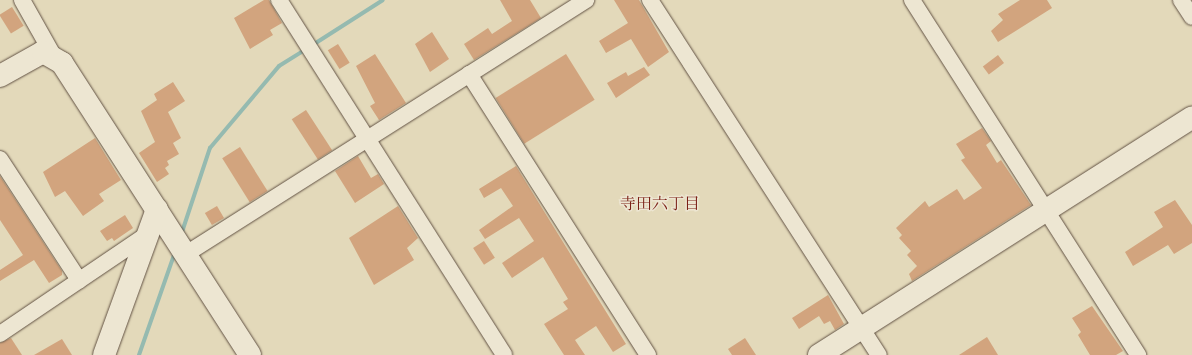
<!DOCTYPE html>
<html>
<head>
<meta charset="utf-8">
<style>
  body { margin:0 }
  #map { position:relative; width:1192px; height:355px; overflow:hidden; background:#e3d9ba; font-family:Cardo,"Noto Serif JP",serif }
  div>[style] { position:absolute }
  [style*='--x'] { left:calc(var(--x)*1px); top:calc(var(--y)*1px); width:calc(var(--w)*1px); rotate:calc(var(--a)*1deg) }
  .stream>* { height:4px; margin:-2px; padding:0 2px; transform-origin:2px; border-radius:2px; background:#95bab0 }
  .building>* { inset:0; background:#d2a47e; transform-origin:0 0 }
  .roads { filter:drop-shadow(0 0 1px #625244) drop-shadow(0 0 1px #625244) }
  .street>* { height:16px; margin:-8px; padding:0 8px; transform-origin:8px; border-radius:8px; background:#ede6d2 }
  .secondary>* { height:22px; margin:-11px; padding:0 11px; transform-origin:11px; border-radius:11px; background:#ede6d2 }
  span { translate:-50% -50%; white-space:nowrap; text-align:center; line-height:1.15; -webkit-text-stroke:3px #ede6d2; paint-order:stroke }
  .neighbourhood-label { font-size:16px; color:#7a1f14 }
</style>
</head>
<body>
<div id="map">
  <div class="stream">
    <i style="--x:311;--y:46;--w:85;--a:-32.6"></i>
    <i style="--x:181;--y:235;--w:92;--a:-71.6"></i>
    <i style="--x:210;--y:148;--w:107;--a:-49.9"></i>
    <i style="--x:279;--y:66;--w:31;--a:-32"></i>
    <i style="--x:139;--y:355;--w:109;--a:-70.7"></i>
  </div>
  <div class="building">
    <i style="clip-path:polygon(264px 0,269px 0,282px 23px,270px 30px,273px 35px,250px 49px,234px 18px)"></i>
    <i style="clip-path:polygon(500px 0,530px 0,541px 18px,474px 60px,464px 44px,488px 28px,492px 34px,512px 21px)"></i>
    <i style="clip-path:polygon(614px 0,639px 0,669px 52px,648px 67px,631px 39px,606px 53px,599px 41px,628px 23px)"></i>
    <i style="clip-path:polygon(1020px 0,1047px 0,1052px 8px,998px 42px,991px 31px,1003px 20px,998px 14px)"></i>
    <i style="left:12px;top:7px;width:22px;height:15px;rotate:58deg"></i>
    <i style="clip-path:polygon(432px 32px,449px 59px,430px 72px,415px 44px)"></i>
    <i style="left:338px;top:44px;width:22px;height:12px;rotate:58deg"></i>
    <i style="clip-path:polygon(375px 54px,406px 103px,379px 120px,370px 106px,375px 103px,356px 66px)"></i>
    <i style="left:566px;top:54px;width:54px;height:83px;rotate:58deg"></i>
    <i style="left:998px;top:55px;width:10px;height:19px;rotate:53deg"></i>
    <i style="clip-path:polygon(644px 67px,650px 75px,616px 98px,607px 83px,626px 72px,628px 76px)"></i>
    <i style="clip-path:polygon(173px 82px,185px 101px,168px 112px,181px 138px,173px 143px,179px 154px,167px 161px,169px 165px,165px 168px,169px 174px,157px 182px,139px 153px,155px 142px,141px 111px,157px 100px,154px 94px)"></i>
    <i style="left:306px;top:110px;width:48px;height:17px;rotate:57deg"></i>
    <i style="clip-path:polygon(982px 128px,991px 141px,986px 145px,997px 163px,1001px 160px,1031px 205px,912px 281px,909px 274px,917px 266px,907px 255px,911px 251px,899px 238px,902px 235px,896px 228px,925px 201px,929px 207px,957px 189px,964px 200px,982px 188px,961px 160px,965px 158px,956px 144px)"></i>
    <i style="clip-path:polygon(95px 138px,121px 180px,99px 194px,104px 201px,83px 216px,65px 191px,55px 197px,43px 172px)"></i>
    <i style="left:240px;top:147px;width:52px;height:21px;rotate:58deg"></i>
    <i style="clip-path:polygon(358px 156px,371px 178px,378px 174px,384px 184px,355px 203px,335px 171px)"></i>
    <i style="clip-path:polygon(516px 166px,626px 344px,613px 352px,596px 326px,575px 340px,585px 355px,564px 355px,544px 324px,568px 309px,563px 302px,568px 299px,543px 257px,512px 278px,502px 263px,534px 241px,519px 218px,485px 239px,479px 230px,513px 206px,501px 188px,484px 198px,479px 189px)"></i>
    <i style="clip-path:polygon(0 176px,62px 271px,62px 275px,49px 283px,34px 260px,0 281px,0 270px,23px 255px,0 220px)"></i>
    <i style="clip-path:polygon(1175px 200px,1192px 225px,1192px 243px,1174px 254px,1168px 245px,1133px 266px,1125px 252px,1163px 227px,1154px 212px)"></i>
    <i style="left:217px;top:206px;width:14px;height:14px;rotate:60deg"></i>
    <i style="clip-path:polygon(398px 206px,418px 238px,407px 248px,414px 260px,374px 285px,349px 238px)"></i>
    <i style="clip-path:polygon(125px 215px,133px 228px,114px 241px,112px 238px,107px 241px,100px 231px)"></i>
    <i style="left:484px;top:241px;width:20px;height:13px;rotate:57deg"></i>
    <i style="clip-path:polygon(828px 295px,844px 324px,835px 330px,830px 321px,824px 324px,819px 316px,799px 329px,792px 318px)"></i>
    <i style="clip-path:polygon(1092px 306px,1123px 351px,1116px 355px,1090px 355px,1078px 335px,1081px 332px,1072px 318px)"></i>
    <i style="clip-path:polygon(987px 337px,998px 355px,959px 355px)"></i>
    <i style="clip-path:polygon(11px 338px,22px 355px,0 355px,0 343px)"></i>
    <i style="clip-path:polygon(745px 338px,756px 355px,732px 355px,728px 349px)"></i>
    <i style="clip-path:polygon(62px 339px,72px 355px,34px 355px)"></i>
  </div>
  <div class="roads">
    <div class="street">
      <i style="--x:22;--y:0;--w:63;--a:60.6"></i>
      <i style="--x:279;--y:0;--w:420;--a:57.6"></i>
      <i style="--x:650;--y:0;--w:422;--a:57.2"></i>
      <i style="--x:912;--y:0;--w:421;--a:57.5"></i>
      <i style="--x:1181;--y:0;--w:20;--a:57"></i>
      <i style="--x:469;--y:74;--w:333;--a:57.5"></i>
      <i style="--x:0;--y:159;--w:145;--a:56.9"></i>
      <i style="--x:186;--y:254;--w:474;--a:-32.4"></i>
      <i style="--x:0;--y:334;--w:176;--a:-34.1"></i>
    </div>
    <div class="secondary">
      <i style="--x:0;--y:76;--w:49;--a:-29.2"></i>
      <i style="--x:43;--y:52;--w:22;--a:30"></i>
      <i style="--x:62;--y:63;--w:347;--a:57.2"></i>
      <i style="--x:104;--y:355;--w:155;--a:-70"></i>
      <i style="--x:819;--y:355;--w:442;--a:-32.5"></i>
    </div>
  </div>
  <div class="neighbourhood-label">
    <span style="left:660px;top:204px">寺田六丁目</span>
  </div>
</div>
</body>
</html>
